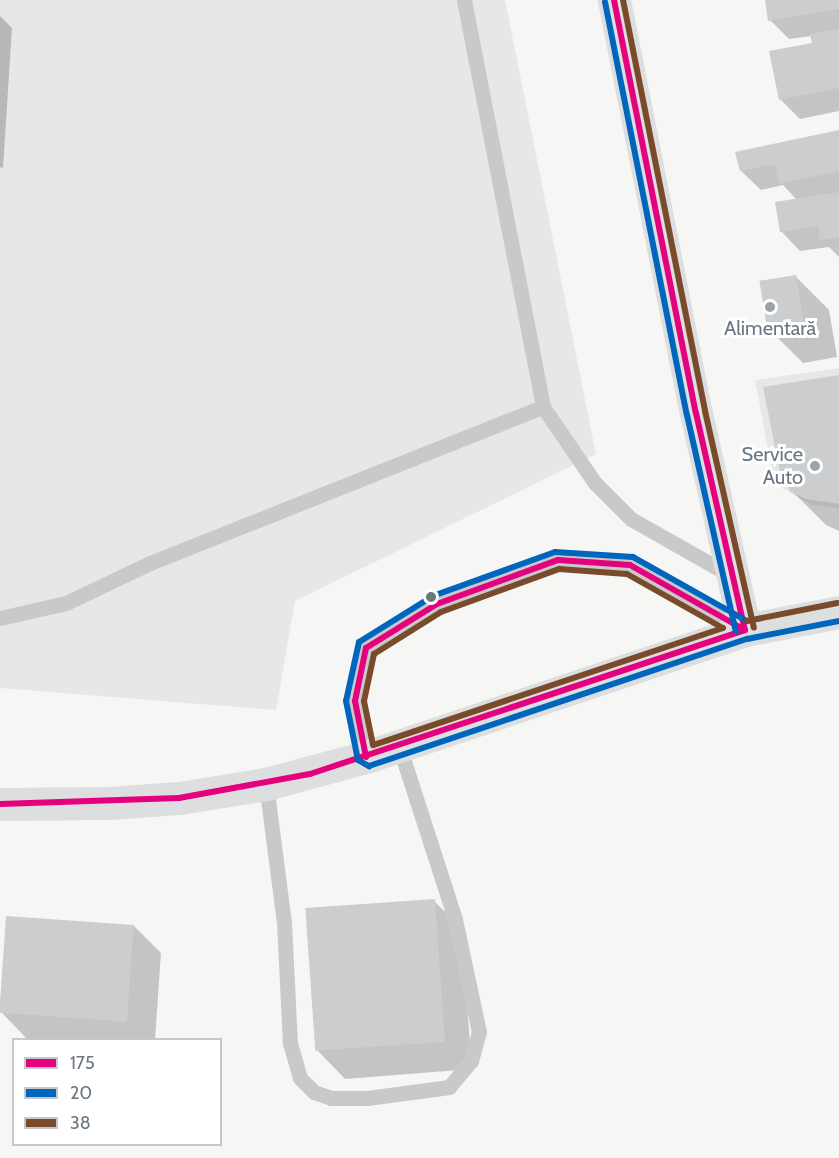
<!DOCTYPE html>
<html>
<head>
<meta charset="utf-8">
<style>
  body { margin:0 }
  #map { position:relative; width:839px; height:1158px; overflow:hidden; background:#f6f6f5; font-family:Cabin,sans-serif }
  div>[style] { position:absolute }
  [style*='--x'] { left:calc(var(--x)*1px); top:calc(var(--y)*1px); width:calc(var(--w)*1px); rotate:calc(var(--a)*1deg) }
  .built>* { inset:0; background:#e6e7e7 }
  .shadow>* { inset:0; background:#0003 }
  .building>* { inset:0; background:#cccdce; transform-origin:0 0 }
  .lane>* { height:15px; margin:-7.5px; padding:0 7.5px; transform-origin:7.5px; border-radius:7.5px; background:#c8caca }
  .secondary>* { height:33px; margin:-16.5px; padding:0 16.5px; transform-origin:16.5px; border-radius:16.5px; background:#dddedf }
  .primary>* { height:33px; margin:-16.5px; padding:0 16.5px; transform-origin:16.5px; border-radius:16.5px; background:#dddedf }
  .bus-1>* { height:6px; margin:-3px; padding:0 3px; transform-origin:3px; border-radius:3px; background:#e5007d }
  .bus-2>* { height:6px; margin:-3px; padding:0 3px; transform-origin:3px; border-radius:3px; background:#0065bd }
  .bus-3>* { height:6px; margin:-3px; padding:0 3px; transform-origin:3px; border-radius:3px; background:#7a4b2a }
  .dots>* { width:16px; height:16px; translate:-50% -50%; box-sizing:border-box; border:3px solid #fff; border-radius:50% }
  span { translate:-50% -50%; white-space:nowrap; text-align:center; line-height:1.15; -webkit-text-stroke:6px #fff; paint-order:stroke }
  .poi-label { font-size:20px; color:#697781 }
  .right { translate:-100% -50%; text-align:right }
  .legend { position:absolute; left:12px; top:1038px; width:210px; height:108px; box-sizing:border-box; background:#fff; border:2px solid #c3c9cd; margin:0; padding:8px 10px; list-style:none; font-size:18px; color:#697781 }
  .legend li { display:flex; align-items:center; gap:12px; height:30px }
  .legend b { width:30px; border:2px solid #c3c9cd }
</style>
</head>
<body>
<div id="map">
  <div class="built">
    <i style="clip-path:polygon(0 0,505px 0,596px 454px,295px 601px,276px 710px,0 688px)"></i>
    <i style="clip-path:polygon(839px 368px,839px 508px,812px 505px,782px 488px,773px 475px,755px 380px)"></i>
  </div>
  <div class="shadow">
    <i style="clip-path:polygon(766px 0,839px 0,839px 111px,800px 119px,780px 99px,814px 44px,812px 36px,789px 39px,770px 20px)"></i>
    <i style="clip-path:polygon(0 16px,12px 28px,3px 168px,0 167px)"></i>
    <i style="clip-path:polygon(839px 132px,839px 257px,829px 247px,800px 251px,781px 231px,797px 200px,783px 185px,761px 190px,741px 171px)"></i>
    <i style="clip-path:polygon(795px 276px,829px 310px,837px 357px,803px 363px,770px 330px)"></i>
    <i style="clip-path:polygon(839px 377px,839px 531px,826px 525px,792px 491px)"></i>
    <i style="clip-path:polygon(434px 901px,461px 928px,472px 1069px,345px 1079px,318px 1051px)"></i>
    <i style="clip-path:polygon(133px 925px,161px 953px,155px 1040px,28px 1040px,2px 1013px)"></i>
  </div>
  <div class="building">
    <i style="clip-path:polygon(765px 0,839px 0,839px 9px,768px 21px)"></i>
    <i style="clip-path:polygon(839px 29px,839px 88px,779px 100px,769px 51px,812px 43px,810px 34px)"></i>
    <i style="clip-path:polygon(839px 130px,839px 171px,779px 184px,775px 164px,740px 171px,735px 152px)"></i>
    <i style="clip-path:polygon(839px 192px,839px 237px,820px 240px,818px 226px,780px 232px,775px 202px)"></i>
    <i style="left:796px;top:275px;width:50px;height:37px;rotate:81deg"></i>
    <i style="clip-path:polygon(839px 375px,839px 504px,806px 499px,791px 492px,781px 477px,763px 387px)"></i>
    <i style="left:435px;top:899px;width:143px;height:130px;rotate:86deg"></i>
    <i style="left:6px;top:916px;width:128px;height:97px;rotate:4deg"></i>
  </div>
  <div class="lane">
    <i style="--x:464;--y:0;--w:415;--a:79"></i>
    <i style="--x:543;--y:407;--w:92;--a:55.6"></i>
    <i style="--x:595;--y:483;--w:51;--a:45"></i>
    <i style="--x:631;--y:519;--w:114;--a:29.5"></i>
    <i style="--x:0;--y:618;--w:68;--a:-12.8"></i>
    <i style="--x:66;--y:603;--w:93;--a:-25.5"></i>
    <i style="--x:150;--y:563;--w:423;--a:-21.7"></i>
    <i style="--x:366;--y:757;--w:57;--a:-101.1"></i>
    <i style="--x:355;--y:701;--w:54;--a:-78.3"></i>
    <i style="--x:366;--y:648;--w:84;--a:-31.8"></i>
    <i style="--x:437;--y:604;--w:129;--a:-20"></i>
    <i style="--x:558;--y:560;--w:72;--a:4"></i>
    <i style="--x:630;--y:565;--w:129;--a:29.7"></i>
    <i style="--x:266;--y:784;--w:139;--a:82.6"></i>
    <i style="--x:284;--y:922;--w:121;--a:87.2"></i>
    <i style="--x:290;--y:1043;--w:36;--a:74"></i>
    <i style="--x:300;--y:1078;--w:20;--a:45"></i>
    <i style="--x:314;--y:1092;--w:18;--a:19"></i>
    <i style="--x:331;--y:1098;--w:36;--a:0"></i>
    <i style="--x:367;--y:1098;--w:83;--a:-7.6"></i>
    <i style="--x:449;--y:1087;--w:34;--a:-50"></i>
    <i style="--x:471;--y:1061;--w:30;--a:-75"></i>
    <i style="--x:479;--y:1032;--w:116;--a:-102"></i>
    <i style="--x:455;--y:919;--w:182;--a:-107.9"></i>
  </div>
  <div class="secondary">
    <i style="--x:614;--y:0;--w:421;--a:78.8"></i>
    <i style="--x:696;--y:413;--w:222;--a:77.3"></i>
  </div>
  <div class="primary">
    <i style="--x:0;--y:804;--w:109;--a:-0.5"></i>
    <i style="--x:109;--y:803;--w:70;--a:-4.1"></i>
    <i style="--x:179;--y:798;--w:88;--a:-9.1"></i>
    <i style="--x:266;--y:784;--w:104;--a:-15.1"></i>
    <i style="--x:366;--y:757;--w:400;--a:-18.5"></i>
    <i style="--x:745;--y:630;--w:96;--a:-10.8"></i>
  </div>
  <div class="bus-1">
    <i style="--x:614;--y:0;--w:421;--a:78.8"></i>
    <i style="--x:696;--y:413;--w:222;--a:77.3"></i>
    <i style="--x:366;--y:757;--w:57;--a:-101.1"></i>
    <i style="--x:355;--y:701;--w:54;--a:-78.3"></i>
    <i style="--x:366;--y:648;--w:84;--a:-31.8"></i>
    <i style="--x:437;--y:604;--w:129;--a:-20"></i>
    <i style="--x:558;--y:560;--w:72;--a:4"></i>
    <i style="--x:630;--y:565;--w:132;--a:29.5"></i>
    <i style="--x:0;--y:804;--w:179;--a:-1.9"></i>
    <i style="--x:179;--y:798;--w:133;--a:-10.4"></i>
    <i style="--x:310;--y:774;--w:458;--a:-18.3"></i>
  </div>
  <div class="bus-2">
    <i style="--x:605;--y:2;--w:421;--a:78.8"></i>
    <i style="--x:687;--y:415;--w:222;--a:77.3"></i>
    <i style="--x:747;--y:621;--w:131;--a:-150.7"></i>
    <i style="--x:633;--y:557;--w:78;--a:-176.3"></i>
    <i style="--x:555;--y:552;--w:130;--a:160.2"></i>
    <i style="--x:433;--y:596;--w:87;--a:148.1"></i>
    <i style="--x:359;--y:642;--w:60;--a:102.4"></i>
    <i style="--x:346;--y:701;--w:60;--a:78.5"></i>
    <i style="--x:358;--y:760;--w:13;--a:29"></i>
    <i style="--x:369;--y:766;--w:399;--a:-18.6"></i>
    <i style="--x:747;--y:639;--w:94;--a:-11.1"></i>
  </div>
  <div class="bus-3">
    <i style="--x:623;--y:0;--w:419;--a:78.7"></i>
    <i style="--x:705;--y:411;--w:222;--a:77.3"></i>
    <i style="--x:559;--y:569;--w:68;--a:4.2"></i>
    <i style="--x:627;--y:574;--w:110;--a:29.4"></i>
    <i style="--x:723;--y:628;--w:369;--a:161.5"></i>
    <i style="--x:373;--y:745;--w:45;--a:-101.6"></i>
    <i style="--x:364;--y:701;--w:48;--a:-78"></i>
    <i style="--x:374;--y:654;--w:79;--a:-32.1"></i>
    <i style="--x:441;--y:612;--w:126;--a:-20"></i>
    <i style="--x:747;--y:621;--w:92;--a:-11.3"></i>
  </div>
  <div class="dots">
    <i style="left:770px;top:307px;background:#9aa3aa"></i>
    <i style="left:815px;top:466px;background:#9aa3aa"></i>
    <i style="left:431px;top:597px;background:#697781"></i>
  </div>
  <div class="poi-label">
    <span style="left:770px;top:328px">Alimentară</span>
    <span class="right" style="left:803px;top:466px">Service<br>Auto</span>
  </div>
  <ul class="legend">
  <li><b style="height:8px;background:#e5007d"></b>175</li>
  <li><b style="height:8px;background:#0065bd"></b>20</li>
  <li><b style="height:8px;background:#7a4b2a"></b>38</li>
  </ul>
</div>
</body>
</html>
